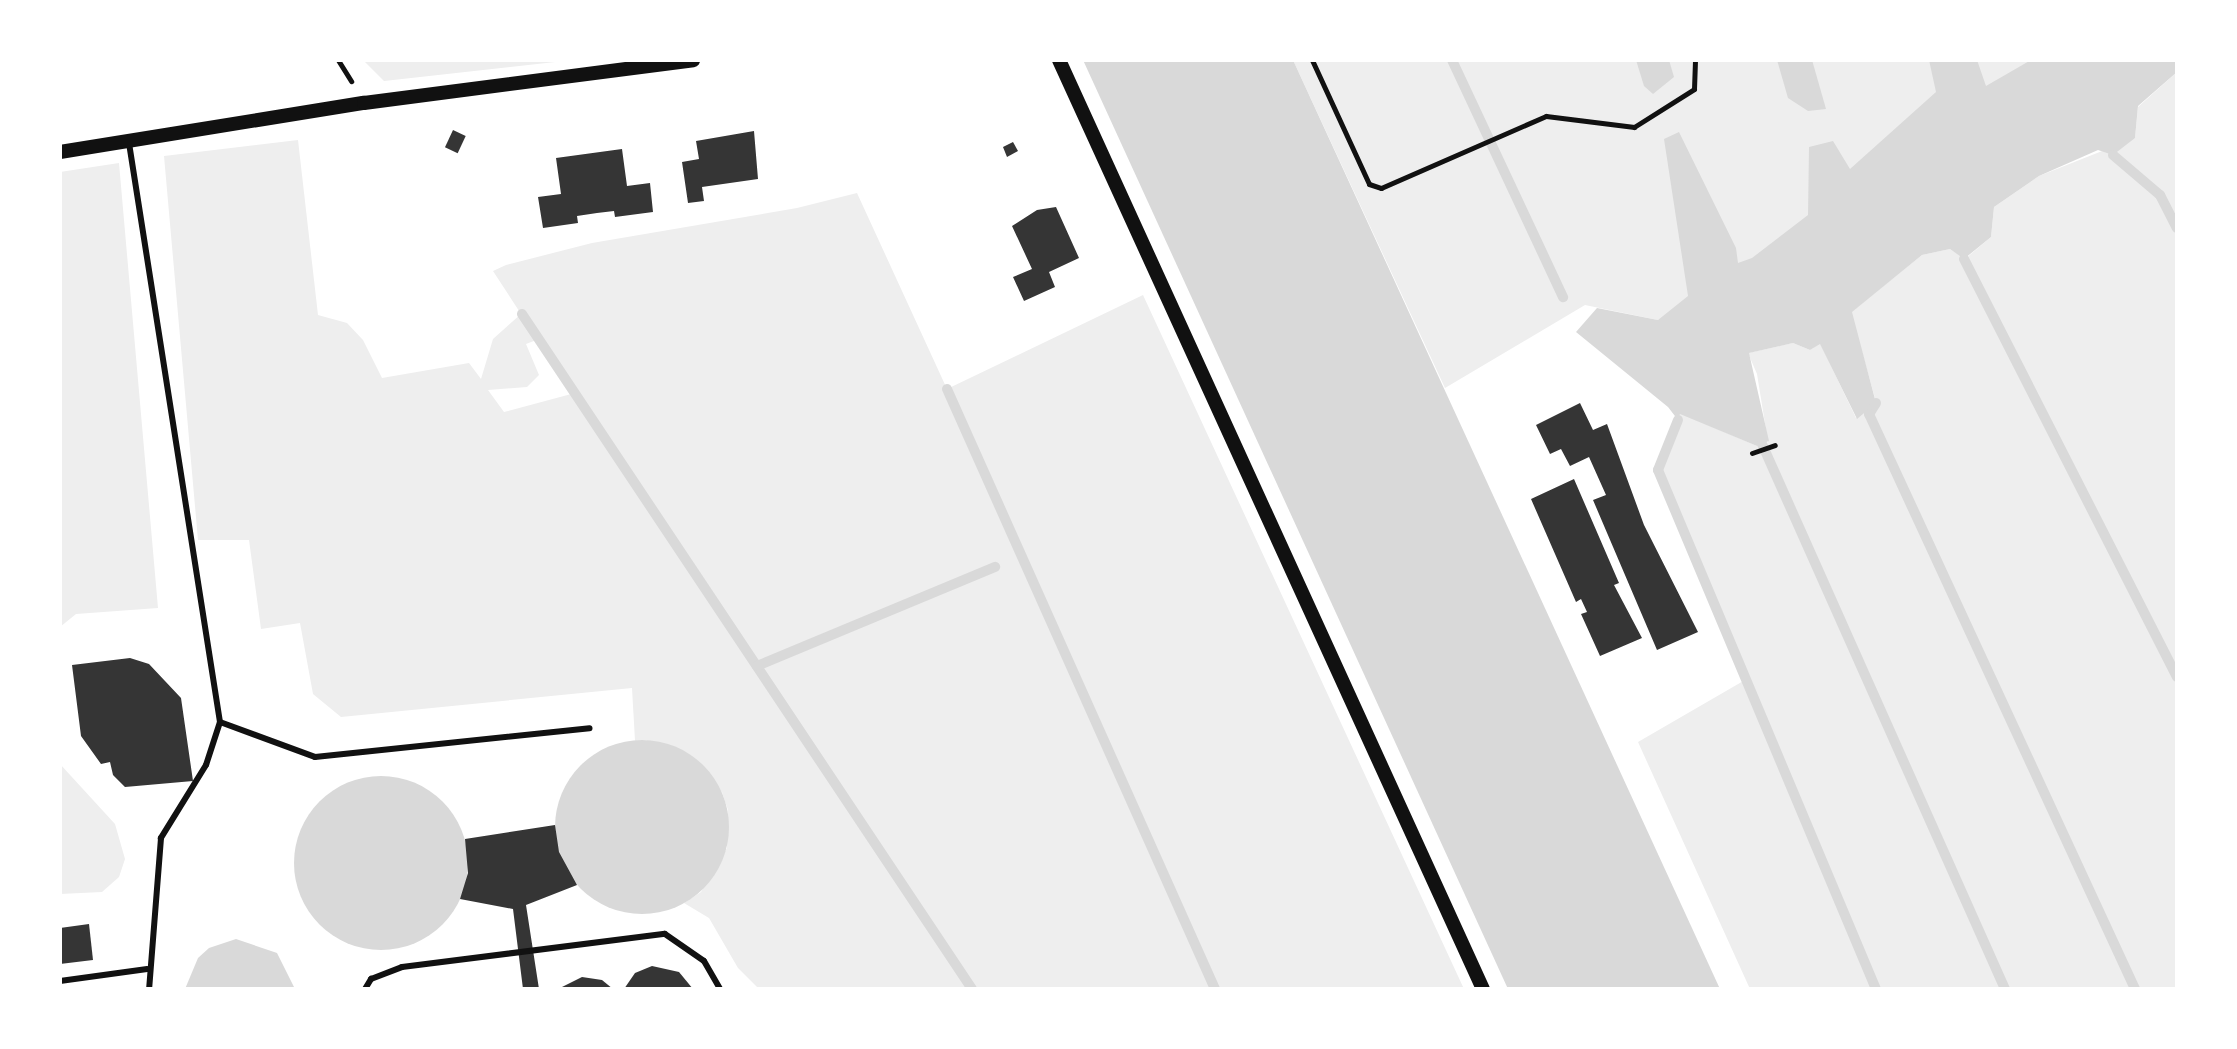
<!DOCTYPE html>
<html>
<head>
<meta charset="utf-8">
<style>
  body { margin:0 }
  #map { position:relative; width:2237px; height:1049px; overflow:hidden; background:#fff; font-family:"IBM Plex Serif",serif }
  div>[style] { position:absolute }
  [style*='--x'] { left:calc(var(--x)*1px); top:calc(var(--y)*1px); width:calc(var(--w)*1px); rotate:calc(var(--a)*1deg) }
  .green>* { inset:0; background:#eee }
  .water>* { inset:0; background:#d9d9d9 }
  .round { border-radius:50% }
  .stream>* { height:10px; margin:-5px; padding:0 5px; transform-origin:5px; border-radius:5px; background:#d9d9d9 }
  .building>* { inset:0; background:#353535; transform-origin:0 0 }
  .path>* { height:5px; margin:-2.5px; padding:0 2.5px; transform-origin:2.5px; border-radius:2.5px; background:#111 }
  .service>* { height:6px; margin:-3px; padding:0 3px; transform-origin:3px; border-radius:3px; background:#111 }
  .tertiary>* { height:14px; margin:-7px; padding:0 7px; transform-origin:7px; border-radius:7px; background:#111 }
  span { translate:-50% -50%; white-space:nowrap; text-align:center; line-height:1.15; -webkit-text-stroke:8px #fff; paint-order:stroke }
  .frame { position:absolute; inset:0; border:62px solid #fff; pointer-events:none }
</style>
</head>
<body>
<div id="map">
  <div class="green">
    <i style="clip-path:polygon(363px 60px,573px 60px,384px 81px)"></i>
    <i style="clip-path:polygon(1293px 60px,2122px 60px,1658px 320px,1585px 305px,1445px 388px)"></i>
    <i style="clip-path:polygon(2177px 72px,2177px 989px,1750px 989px,1638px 742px,1745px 680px,1658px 470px,1680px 413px,1757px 446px,1768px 442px,1757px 374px,1748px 353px,1793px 343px,1810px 350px,1820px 343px,1856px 418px,1876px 402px,1851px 312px,1922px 255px,1950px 249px,1965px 259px,1991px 237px,1994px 207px,2039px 176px,2135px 138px,2138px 107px)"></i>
    <i style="clip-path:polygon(evenodd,298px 140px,318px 315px,347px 323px,363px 340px,382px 378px,469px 363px,481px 379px,493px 339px,521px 314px,493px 271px,506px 265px,592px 243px,797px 208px,857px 193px,947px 389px,1143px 295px,1464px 989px,759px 989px,738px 968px,709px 918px,684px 903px,701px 892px,727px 848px,728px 810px,722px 792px,646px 740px,635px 741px,632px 688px,341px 717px,313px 694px,300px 623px,261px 629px,249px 540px,198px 540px,164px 156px,298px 140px,539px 339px,575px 393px,504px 412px,488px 390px,527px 387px,539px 375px,526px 344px,539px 339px)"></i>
    <i style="clip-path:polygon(119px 163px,158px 608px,76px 614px,60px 627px,60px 172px)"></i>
    <i style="clip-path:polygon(60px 764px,115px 824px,125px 859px,119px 877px,102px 892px,60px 894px)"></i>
  </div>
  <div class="water">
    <i style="clip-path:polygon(1083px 60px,1293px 60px,1720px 989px,1508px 989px)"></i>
    <i style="clip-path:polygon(1636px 60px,1669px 60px,1674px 77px,1653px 94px,1644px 86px)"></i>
    <i style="clip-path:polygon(1777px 60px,1812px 60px,1826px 109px,1808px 111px,1788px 98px)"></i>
    <i style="clip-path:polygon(1929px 60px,1977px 60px,1986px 86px,2031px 60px,2177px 60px,2177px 72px,2138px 106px,2135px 138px,2113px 155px,2098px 150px,2039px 176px,1994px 207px,1991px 237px,1964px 259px,1950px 249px,1922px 255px,1852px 312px,1876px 403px,1857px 419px,1820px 344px,1810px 350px,1793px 343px,1749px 353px,1769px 441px,1757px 446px,1680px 414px,1678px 420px,1668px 407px,1576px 332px,1597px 308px,1658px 320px,1688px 296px,1664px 139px,1679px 132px,1736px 248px,1738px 263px,1752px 258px,1808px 215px,1809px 147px,1833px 141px,1850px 169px,1936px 92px)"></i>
    <i class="round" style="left:555px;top:740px;width:174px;height:174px"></i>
    <i class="round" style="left:294px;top:776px;width:174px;height:174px"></i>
    <i style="clip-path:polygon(236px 939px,277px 953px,295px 989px,185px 989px,198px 958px,209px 948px)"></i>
  </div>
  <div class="stream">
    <i style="--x:1452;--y:60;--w:262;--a:64.9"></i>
    <i style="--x:2113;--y:155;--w:62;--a:40.4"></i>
    <i style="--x:2160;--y:195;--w:37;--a:63"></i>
    <i style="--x:1964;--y:259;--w:469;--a:63"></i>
    <i style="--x:522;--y:314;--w:811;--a:56.31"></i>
    <i style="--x:947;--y:389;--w:657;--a:65.93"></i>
    <i style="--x:1876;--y:403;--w:13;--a:122"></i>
    <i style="--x:1869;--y:414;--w:634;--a:65.17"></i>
    <i style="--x:1678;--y:420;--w:54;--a:111.8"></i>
    <i style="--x:1658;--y:470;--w:563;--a:67.22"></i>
    <i style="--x:1762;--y:444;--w:597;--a:65.97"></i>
    <i style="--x:757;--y:666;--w:258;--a:-22.6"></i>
  </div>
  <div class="building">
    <i style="left:453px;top:130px;width:14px;height:19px;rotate:25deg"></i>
    <i style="clip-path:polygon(754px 131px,758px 179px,702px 187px,704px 201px,688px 203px,682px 162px,699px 159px,696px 141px)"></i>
    <i style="clip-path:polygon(1013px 142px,1018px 151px,1007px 157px,1003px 147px)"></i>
    <i style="clip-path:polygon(622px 149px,627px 186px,650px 183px,653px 212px,615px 217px,614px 211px,597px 213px,577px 216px,578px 223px,543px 228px,538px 197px,561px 194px,556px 158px)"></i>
    <i style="clip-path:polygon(1056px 207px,1079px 258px,1049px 272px,1055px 287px,1024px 301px,1013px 277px,1032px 269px,1012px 226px,1037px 210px)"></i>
    <i style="clip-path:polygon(1580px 403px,1593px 430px,1607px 424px,1644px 525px,1698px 632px,1657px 650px,1593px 500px,1606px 495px,1589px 457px,1570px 466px,1561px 449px,1550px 454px,1536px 425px)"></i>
    <i style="clip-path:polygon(1574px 479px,1619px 583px,1614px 585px,1642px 638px,1600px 656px,1581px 614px,1587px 612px,1581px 599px,1576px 602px,1531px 499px)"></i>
    <i style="clip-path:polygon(130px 658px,149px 664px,181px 698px,193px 781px,125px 787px,113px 775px,110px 762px,101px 764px,81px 736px,72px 665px)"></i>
    <i style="clip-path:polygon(555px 825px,559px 852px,577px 885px,526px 905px,539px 989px,523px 989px,513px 909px,460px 899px,468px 873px,465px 839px)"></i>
    <i style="clip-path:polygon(89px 924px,93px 960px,60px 964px,60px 928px)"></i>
    <i style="clip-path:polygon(652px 966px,679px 972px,693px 989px,624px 989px,635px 973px)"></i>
    <i style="clip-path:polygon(582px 977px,602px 980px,613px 989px,558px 989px)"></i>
  </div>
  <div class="path">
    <i style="--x:338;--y:60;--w:25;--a:58"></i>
    <i style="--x:1312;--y:60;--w:136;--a:65.3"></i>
    <i style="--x:1369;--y:184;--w:13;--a:18"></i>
    <i style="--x:1381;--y:188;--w:180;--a:-23.6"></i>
    <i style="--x:1546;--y:116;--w:89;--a:7.1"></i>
    <i style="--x:1634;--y:127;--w:71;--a:-32.3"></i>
    <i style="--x:1694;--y:89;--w:29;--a:-88"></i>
    <i style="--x:1752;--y:453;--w:24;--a:-19"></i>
  </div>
  <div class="service">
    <i style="--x:129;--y:143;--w:586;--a:81.07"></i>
    <i style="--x:220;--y:722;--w:45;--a:108"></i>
    <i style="--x:206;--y:765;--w:86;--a:121.7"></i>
    <i style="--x:161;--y:838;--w:151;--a:94.5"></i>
    <i style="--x:220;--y:722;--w:101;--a:20.2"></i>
    <i style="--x:315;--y:757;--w:276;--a:-6"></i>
    <i style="--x:60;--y:981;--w:88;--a:-7.9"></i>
    <i style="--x:365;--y:989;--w:12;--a:-59"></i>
    <i style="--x:371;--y:979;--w:33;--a:-21"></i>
    <i style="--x:402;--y:967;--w:265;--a:-7.2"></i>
    <i style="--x:665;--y:934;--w:47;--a:34.7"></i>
    <i style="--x:704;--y:961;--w:32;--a:60"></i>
  </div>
  <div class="tertiary">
    <i style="--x:1059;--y:60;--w:1021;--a:65.47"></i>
    <i style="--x:60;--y:152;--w:308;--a:-9.2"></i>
    <i style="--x:364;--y:103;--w:332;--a:-7.4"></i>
  </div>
  <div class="frame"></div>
</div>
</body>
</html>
